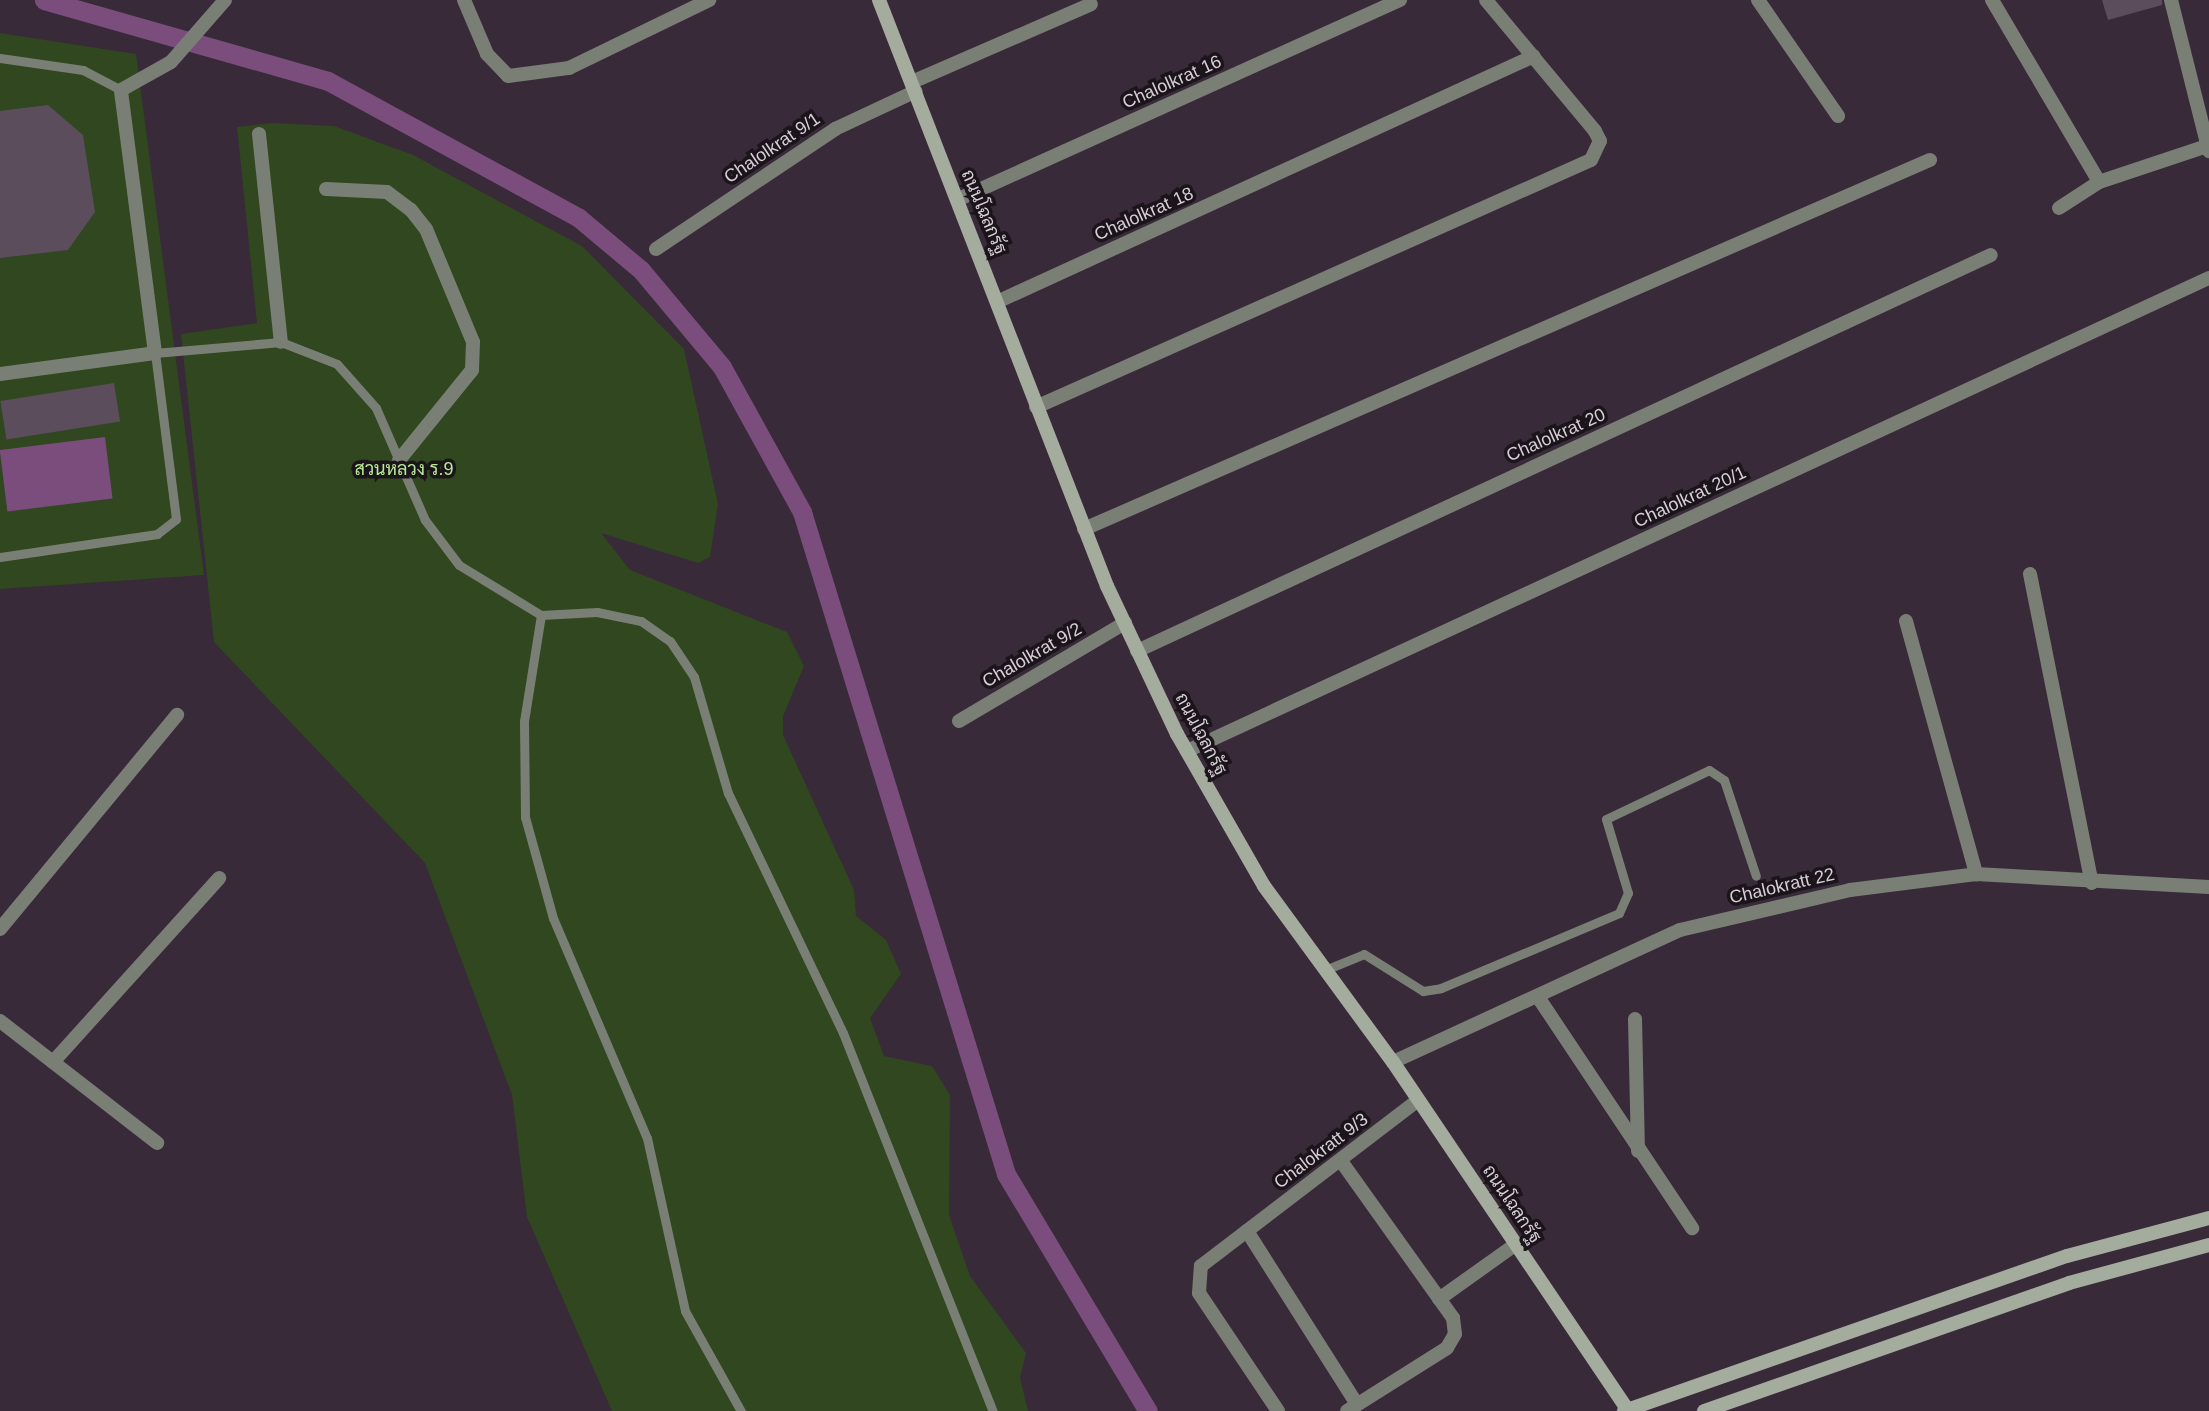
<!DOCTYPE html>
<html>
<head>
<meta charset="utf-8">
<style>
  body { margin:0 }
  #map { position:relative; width:2209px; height:1411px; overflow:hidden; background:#382a38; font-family:Arial,Sarabun,sans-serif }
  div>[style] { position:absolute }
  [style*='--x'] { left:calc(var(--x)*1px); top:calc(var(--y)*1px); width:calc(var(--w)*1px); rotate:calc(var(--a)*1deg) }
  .green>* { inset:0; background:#30471f }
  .water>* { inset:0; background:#7a4d7d; transform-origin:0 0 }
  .canal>* { height:19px; margin:-9.5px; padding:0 9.5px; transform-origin:9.5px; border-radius:9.5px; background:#7a4d7d }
  .building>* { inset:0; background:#5c4d5d; transform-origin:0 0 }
  .lane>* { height:9px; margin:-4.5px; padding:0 4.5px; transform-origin:4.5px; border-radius:4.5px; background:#7a7f76 }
  .street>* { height:14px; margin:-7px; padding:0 7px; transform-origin:7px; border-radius:7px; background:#7a7f76 }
  .secondary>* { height:14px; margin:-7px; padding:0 7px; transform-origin:7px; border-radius:7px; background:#a4ac9e }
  span { translate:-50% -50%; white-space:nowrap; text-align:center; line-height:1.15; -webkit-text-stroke:7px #1b151b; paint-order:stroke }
  .street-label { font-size:18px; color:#d7ced7 }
  .park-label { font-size:18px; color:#b7e996 }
</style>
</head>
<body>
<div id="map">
  <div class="green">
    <i style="clip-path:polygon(0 33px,136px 54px,204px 575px,0 589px)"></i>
    <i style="clip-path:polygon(272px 123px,334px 126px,413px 155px,582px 246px,684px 349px,718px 504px,710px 557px,698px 563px,601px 533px,630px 570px,787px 632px,804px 666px,783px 716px,783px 735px,854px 890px,856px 916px,886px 940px,901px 974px,870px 1018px,884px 1056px,932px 1066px,950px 1095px,949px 1215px,970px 1276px,1026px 1353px,1020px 1378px,1028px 1411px,612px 1411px,527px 1217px,512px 1095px,425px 863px,214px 642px,181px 334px,257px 323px,237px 127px)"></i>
  </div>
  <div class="water">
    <i style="left:105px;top:437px;width:62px;height:106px;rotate:83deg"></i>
  </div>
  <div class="canal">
    <i style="--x:44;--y:0;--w:295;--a:15.9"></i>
    <i style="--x:328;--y:81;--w:286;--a:28.6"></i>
    <i style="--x:579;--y:218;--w:81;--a:40"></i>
    <i style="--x:641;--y:270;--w:126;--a:50.1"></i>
    <i style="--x:722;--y:367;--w:166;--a:61.1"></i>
    <i style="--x:802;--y:512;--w:693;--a:72.87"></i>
    <i style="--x:1006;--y:1174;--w:276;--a:59.1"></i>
  </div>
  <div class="building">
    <i style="clip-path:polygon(2102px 0,2162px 0,2162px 5px,2108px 20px)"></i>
    <i style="clip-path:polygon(48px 105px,83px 135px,95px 212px,68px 250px,0 258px,0 111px)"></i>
    <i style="left:114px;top:383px;width:39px;height:115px;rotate:81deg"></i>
  </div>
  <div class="lane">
    <i style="--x:0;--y:58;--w:84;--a:8.2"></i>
    <i style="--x:83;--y:70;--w:43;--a:27.8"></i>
    <i style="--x:0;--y:557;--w:159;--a:-8.3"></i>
    <i style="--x:157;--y:534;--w:24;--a:-38"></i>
    <i style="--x:176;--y:519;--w:167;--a:-97.2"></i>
    <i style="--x:155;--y:353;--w:126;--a:-5"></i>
    <i style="--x:281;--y:342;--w:60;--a:21.4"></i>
    <i style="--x:337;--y:364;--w:59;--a:48.4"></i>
    <i style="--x:376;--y:408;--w:122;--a:66.4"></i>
    <i style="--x:425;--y:520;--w:56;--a:52.9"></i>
    <i style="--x:459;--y:565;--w:96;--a:31.4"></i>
    <i style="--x:541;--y:615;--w:56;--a:-3.1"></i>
    <i style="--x:597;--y:612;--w:45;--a:11.6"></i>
    <i style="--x:641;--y:621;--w:35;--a:35"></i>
    <i style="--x:670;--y:641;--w:43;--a:56.3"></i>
    <i style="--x:694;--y:677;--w:121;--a:73.7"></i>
    <i style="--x:728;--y:793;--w:266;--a:64.4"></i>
    <i style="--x:843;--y:1033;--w:407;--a:68.4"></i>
    <i style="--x:541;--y:615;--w:107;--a:99.1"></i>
    <i style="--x:524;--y:721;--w:96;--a:89.4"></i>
    <i style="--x:525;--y:817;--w:105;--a:74.5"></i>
    <i style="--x:553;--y:918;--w:239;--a:66.9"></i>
    <i style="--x:647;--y:1138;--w:177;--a:77.6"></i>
    <i style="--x:685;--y:1311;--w:115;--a:60.8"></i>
    <i style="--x:1325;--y:970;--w:42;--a:-22.3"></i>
    <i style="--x:1364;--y:954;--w:70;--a:32.1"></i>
    <i style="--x:1423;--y:991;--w:18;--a:-9"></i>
    <i style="--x:1441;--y:988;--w:193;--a:-22.8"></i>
    <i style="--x:1619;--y:913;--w:22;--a:-66"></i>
    <i style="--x:1628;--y:893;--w:77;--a:-106.6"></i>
    <i style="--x:1606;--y:819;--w:114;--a:-25.4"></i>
    <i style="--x:1709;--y:770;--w:18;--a:34"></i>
    <i style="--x:1724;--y:780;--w:101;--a:71.6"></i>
  </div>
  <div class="street">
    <i style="--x:464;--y:0;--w:59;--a:66.9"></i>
    <i style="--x:487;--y:54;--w:30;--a:46"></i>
    <i style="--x:508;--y:76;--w:62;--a:-7.5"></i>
    <i style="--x:569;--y:68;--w:156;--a:-25.9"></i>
    <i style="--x:1758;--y:0;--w:141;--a:55.4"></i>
    <i style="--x:1992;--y:0;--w:211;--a:59.5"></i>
    <i style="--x:2171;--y:0;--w:156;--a:75.9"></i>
    <i style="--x:912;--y:82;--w:195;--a:-23.5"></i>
    <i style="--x:259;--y:134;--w:209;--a:84"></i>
    <i style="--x:326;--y:189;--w:61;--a:2.8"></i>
    <i style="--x:387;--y:192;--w:30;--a:37"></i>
    <i style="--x:411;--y:210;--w:24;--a:52"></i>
    <i style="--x:426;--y:229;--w:122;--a:67.4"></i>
    <i style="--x:473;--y:342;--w:28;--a:92"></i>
    <i style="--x:472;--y:370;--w:116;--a:129"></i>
    <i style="--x:959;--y:199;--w:484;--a:-24.3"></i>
    <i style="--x:2059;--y:208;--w:48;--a:-33"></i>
    <i style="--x:2099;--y:182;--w:114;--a:-18.4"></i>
    <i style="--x:656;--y:249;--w:216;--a:-33.8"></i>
    <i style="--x:835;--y:129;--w:89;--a:-25.1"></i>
    <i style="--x:999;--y:301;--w:588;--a:-24.61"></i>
    <i style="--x:0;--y:374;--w:156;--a:-7.7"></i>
    <i style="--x:155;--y:353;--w:265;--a:-97.4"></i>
    <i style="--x:121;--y:90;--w:57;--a:-29.2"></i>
    <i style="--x:171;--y:62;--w:82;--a:-48.9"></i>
    <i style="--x:1036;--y:407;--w:607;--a:-23.99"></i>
    <i style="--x:1591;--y:160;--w:21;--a:-65"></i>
    <i style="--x:1600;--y:141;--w:11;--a:-117"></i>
    <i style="--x:1595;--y:131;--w:170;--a:-129.8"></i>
    <i style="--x:1084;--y:529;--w:923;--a:-23.57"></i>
    <i style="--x:2030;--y:574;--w:315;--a:78.7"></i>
    <i style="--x:1906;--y:621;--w:263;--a:74.5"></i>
    <i style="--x:1137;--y:651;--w:941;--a:-24.88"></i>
    <i style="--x:959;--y:721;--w:193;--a:-30.6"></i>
    <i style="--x:1187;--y:751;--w:1126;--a:-24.84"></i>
    <i style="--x:0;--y:929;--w:278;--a:-50.4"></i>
    <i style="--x:1538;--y:997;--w:278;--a:56.3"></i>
    <i style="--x:1635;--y:1019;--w:132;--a:88.7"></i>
    <i style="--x:0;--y:1021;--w:199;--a:37.8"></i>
    <i style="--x:53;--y:1062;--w:248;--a:-47.9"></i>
    <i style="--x:1393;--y:1062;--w:316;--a:-24.7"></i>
    <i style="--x:1680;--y:930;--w:175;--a:-13.2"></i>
    <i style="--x:1850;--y:890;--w:127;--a:-7.2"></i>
    <i style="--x:1976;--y:874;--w:233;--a:3.2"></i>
    <i style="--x:1341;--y:1161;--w:193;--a:54.5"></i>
    <i style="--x:1453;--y:1318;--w:16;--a:83"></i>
    <i style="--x:1455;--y:1334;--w:16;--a:120"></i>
    <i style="--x:1447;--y:1348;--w:118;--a:147.8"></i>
    <i style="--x:1247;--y:1231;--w:204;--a:57.6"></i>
    <i style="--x:1439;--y:1299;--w:95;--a:-35.5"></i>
    <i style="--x:1278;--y:1411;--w:142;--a:-123.8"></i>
    <i style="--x:1199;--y:1293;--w:27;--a:-86"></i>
    <i style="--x:1201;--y:1266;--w:273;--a:-37.4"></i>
  </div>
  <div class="secondary">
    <i style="--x:879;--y:0;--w:629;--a:68.74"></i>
    <i style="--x:1107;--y:586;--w:164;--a:64.7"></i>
    <i style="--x:1177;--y:734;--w:175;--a:60.2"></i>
    <i style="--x:1264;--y:886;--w:218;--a:53.8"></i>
    <i style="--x:1393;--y:1062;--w:421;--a:56"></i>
    <i style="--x:1624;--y:1411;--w:469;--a:-19.3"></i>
    <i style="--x:2067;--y:1256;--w:147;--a:-15"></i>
    <i style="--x:1704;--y:1411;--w:387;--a:-19.3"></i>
    <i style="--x:2069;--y:1283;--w:145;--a:-15.2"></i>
  </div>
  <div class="street-label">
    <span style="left:1172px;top:82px;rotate:-24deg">Chalolkrat 16</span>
    <span style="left:772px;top:148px;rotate:-34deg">Chalolkrat 9/1</span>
    <span style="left:984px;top:212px;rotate:67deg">ถนนโฉลกรัฐ</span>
    <span style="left:1144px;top:214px;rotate:-24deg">Chalolkrat 18</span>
    <span style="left:1556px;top:435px;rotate:-24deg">Chalolkrat 20</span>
    <span style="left:1690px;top:497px;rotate:-25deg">Chalolkrat 20/1</span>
    <span style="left:1032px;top:655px;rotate:-30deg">Chalolkrat 9/2</span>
    <span style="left:1201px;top:734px;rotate:62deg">ถนนโฉลกรัฐ</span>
    <span style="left:1782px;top:886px;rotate:-13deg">Chalokratt 22</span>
    <span style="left:1321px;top:1151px;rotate:-37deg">Chalokratt 9/3</span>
    <span style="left:1512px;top:1204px;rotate:56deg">ถนนโฉลกรัฐ</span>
  </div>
  <div class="park-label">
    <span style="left:404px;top:469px">สวนหลวง ร.9</span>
  </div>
</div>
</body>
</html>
